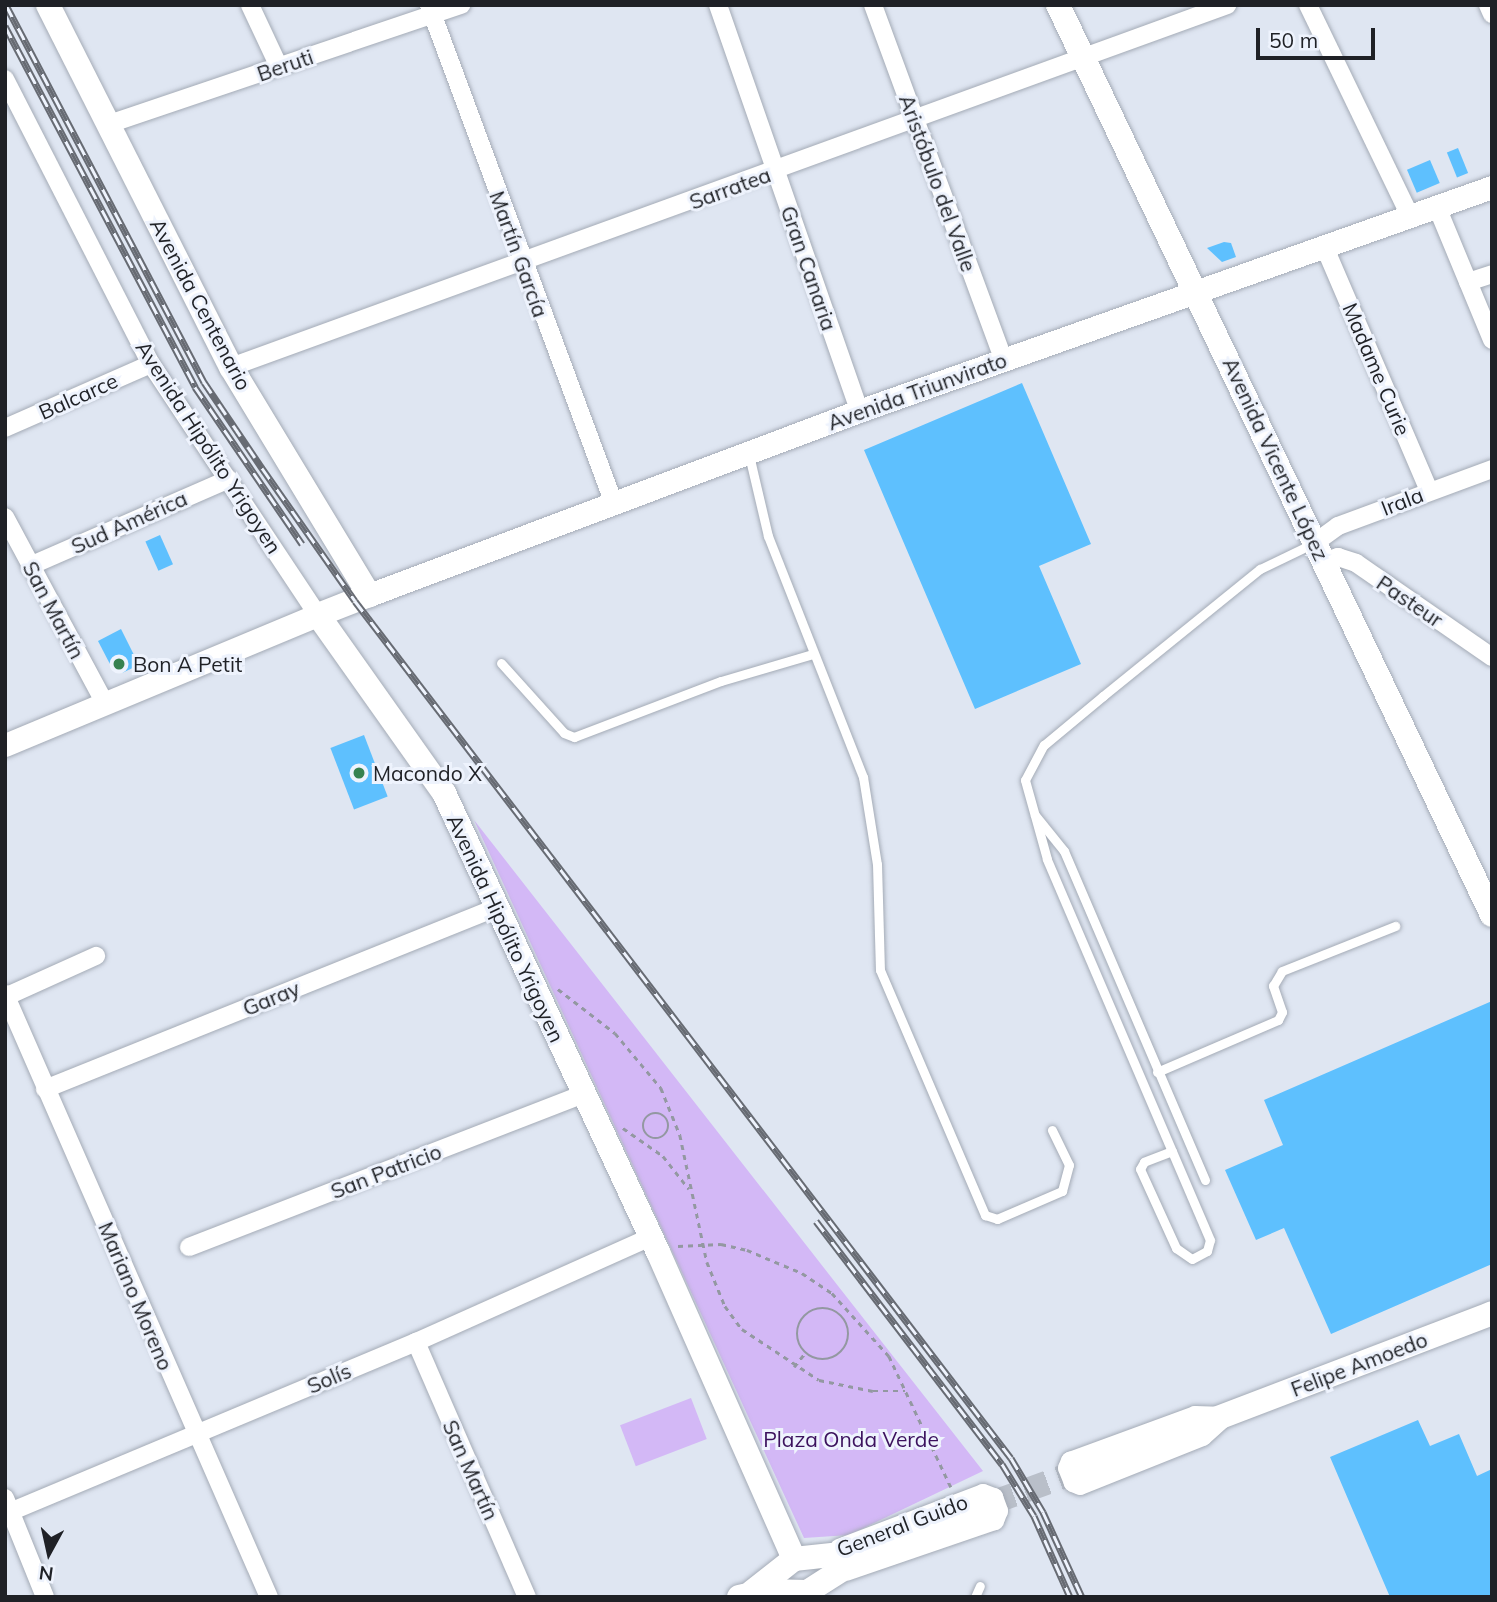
<!DOCTYPE html>
<html>
<head>
<meta charset="utf-8">
<style>
  body { margin:0 }
  #map { position:relative; width:1497px; height:1602px; overflow:hidden; background:#dfe6f2; font-family:Mulish,sans-serif }
  div>[style] { position:absolute }
  [style*='--x'] { left:calc(var(--x)*1px); top:calc(var(--y)*1px); width:calc(var(--w)*1px); rotate:calc(var(--a)*1deg) }
  .green>* { inset:0; background:#d3b8f6; transform-origin:0 0 }
  .building>* { inset:0; background:#5ec0fe; transform-origin:0 0 }
  .secondary-tunnel>* { height:24px; margin-top:-12px; transform-origin:0; background:repeating-linear-gradient(90deg,#b9bfc9 0 24px,transparent 0 36px) }
  .path>* { height:2.5px; margin-top:-1.25px; transform-origin:0; background:repeating-linear-gradient(90deg,#9398a1 0 5px,transparent 0 10px) }
  .path>.ring { margin:-1.25px; padding:0; box-sizing:content-box; background:none; border:2.5px solid #9398a1; border-radius:50% }
  .roads { filter:drop-shadow(0 0 2px #a4abb6) drop-shadow(0 0 2px #a4abb6) }
  .service>* { height:9px; margin:-4.5px; padding:0 4.5px; transform-origin:4.5px; border-radius:4.5px; background:#fff }
  .minor>* { height:18px; margin:-9px; padding:0 9px; transform-origin:9px; border-radius:9px; background:#fff }
  .tertiary>* { height:23px; margin:-11.5px; padding:0 11.5px; transform-origin:11.5px; border-radius:11.5px; background:#fff }
  .secondary>* { height:24px; margin:-12px; padding:0 12px; transform-origin:12px; border-radius:12px; background:#fff }
  .rail>* { height:7px; margin-top:-3.5px; transform-origin:0; background:repeating-linear-gradient(90deg,#eef3fd 0 13px,#676b73 0 26px); box-sizing:border-box; border-block:2px solid #676b73 }
  .dots>* { width:19px; height:19px; translate:-50% -50%; box-sizing:border-box; border:4px solid #eef3fd; border-radius:50% }
  span { translate:-50% -50%; white-space:nowrap; text-align:center; line-height:1.15; -webkit-text-stroke:6px #eef3fd; paint-order:stroke }
  .street-label { font-size:21px; color:#1f2126 }
  .poi-label { font-size:21px; color:#1f2126 }
  .left { translate:0 -50%; text-align:left }
  .park-label { font-size:21px; color:#3b115d }
  .frame { position:absolute; inset:0; border:7px solid #1f2126; pointer-events:none }
  .north { position:absolute; left:14px; top:1518px; width:70px; height:70px; -webkit-text-stroke:5px #eef3fd; paint-order:stroke; rotate:188deg; font-size:19px; font-weight:700; line-height:28px; text-align:center; color:#1f2126 }
  .north::after { content:''; display:block; margin:auto; width:24px; height:32px; background:#1f2126; clip-path:polygon(50% 0,100% 100%,50% 72%,0 100%) }
  .scale { position:absolute; left:1256px; top:28px; width:119px; height:32px; box-sizing:border-box; border:4px solid #1f2126; border-top:0; padding-left:9px; font-size:21px; line-height:24px; white-space:nowrap; color:#1f2126; -webkit-text-stroke:5px #eef3fd; paint-order:stroke }
</style>
</head>
<body>
<div id="map">
  <div class="green">
    <i style="clip-path:polygon(474px 820px,842px 1291px,983px 1471px,849px 1535px,804px 1538px)"></i>
    <i style="left:691px;top:1398px;width:44px;height:76px;rotate:69deg"></i>
  </div>
  <div class="building">
    <i style="left:1458px;top:148px;width:27px;height:12px;rotate:68deg"></i>
    <i style="left:1430px;top:160px;width:25px;height:25px;rotate:67deg"></i>
    <i style="clip-path:polygon(1224px 242px,1231px 243px,1236px 257px,1222px 262px,1207px 248px)"></i>
    <i style="clip-path:polygon(1022px 383px,1091px 544px,1039px 566px,1081px 664px,975px 709px,864px 450px)"></i>
    <i style="left:160px;top:535px;width:32px;height:16px;rotate:66deg"></i>
    <i style="clip-path:polygon(121px 629px,139px 665px,122px 673px,113px 670px,98px 641px)"></i>
    <i style="left:364px;top:735px;width:66px;height:36px;rotate:69deg"></i>
    <i style="clip-path:polygon(1492px 1001px,1492px 1264px,1331px 1334px,1284px 1228px,1256px 1240px,1225px 1170px,1283px 1145px,1264px 1100px)"></i>
    <i style="clip-path:polygon(1418px 1420px,1430px 1446px,1459px 1434px,1477px 1476px,1492px 1469px,1492px 1597px,1390px 1597px,1330px 1457px)"></i>
  </div>
  <div class="secondary-tunnel">
    <i style="--x:991;--y:1503;--w:94;--a:-20"></i>
  </div>
  <div class="path">
    <i style="--x:558;--y:989;--w:72;--a:37.7"></i>
    <i style="--x:615;--y:1033;--w:72;--a:50.1"></i>
    <i style="--x:661;--y:1088;--w:51;--a:68"></i>
    <i style="--x:680;--y:1135;--w:130;--a:78"></i>
    <i style="--x:707;--y:1262;--w:48;--a:67.8"></i>
    <i style="--x:725;--y:1306;--w:29;--a:54"></i>
    <i style="--x:742;--y:1329;--w:92;--a:33.5"></i>
    <i style="--x:819;--y:1380;--w:55;--a:11.5"></i>
    <i style="--x:873;--y:1391;--w:32;--a:0"></i>
    <i class="ring" style="left:643px;top:1113px;width:23.5px;height:23.5px"></i>
    <i style="--x:623;--y:1128;--w:49;--a:35"></i>
    <i style="--x:663;--y:1156;--w:42;--a:51.8"></i>
    <i style="--x:678;--y:1246;--w:43;--a:-2.7"></i>
    <i style="--x:721;--y:1244;--w:27;--a:13"></i>
    <i style="--x:747;--y:1250;--w:60;--a:22.7"></i>
    <i style="--x:802;--y:1273;--w:36;--a:34"></i>
    <i style="--x:832;--y:1293;--w:85;--a:47.9"></i>
    <i style="--x:889;--y:1356;--w:145;--a:64.7"></i>
    <i class="ring" style="left:797px;top:1308px;width:49.5px;height:49.5px"></i>
    <i style="--x:794;--y:1367;--w:18;--a:-52"></i>
  </div>
  <div class="roads">
    <div class="service">
      <i style="--x:749;--y:455;--w:83;--a:76.8"></i>
      <i style="--x:768;--y:536;--w:259;--a:68.5"></i>
      <i style="--x:863;--y:777;--w:88;--a:80.9"></i>
      <i style="--x:877;--y:864;--w:106;--a:88.4"></i>
      <i style="--x:880;--y:970;--w:267;--a:66.8"></i>
      <i style="--x:985;--y:1215;--w:13;--a:18"></i>
      <i style="--x:997;--y:1219;--w:71;--a:-23.3"></i>
      <i style="--x:1062;--y:1191;--w:27;--a:-75"></i>
      <i style="--x:1069;--y:1165;--w:39;--a:-116"></i>
      <i style="--x:501;--y:663;--w:94;--a:48"></i>
      <i style="--x:564;--y:733;--w:11;--a:22"></i>
      <i style="--x:574;--y:737;--w:157;--a:-20.9"></i>
      <i style="--x:721;--y:681;--w:96;--a:-16.4"></i>
      <i style="--x:1035;--y:815;--w:46;--a:51.1"></i>
      <i style="--x:1064;--y:851;--w:358;--a:66.8"></i>
      <i style="--x:1157;--y:1072;--w:132;--a:-23.3"></i>
      <i style="--x:1278;--y:1020;--w:9;--a:-63"></i>
      <i style="--x:1282;--y:1012;--w:28;--a:-109"></i>
      <i style="--x:1273;--y:986;--w:17;--a:-59"></i>
      <i style="--x:1282;--y:971;--w:122;--a:-21.7"></i>
      <i style="--x:1172;--y:1151;--w:30;--a:159"></i>
      <i style="--x:1144;--y:1162;--w:8;--a:120"></i>
      <i style="--x:1140;--y:1169;--w:87;--a:65.5"></i>
      <i style="--x:1176;--y:1248;--w:19;--a:35"></i>
      <i style="--x:1192;--y:1259;--w:17;--a:-28"></i>
      <i style="--x:1207;--y:1251;--w:11;--a:-75"></i>
      <i style="--x:1210;--y:1240;--w:414;--a:-113.2"></i>
      <i style="--x:1047;--y:859;--w:82;--a:-105.6"></i>
      <i style="--x:1025;--y:780;--w:40;--a:-62"></i>
      <i style="--x:1044;--y:745;--w:77;--a:-39.7"></i>
      <i style="--x:1103;--y:696;--w:202;--a:-39"></i>
      <i style="--x:1260;--y:569;--w:60;--a:-25.7"></i>
      <i style="--x:975;--y:1597;--w:12;--a:-66"></i>
    </div>
    <div class="minor">
      <i style="--x:250;--y:5;--w:68;--a:64.9"></i>
      <i style="--x:429;--y:5;--w:529;--a:69.65"></i>
      <i style="--x:718;--y:5;--w:430;--a:70.8"></i>
      <i style="--x:873;--y:5;--w:379;--a:69.8"></i>
      <i style="--x:1308;--y:5;--w:234;--a:64.2"></i>
      <i style="--x:1488;--y:5;--w:10;--a:66"></i>
      <i style="--x:5;--y:79;--w:320;--a:62.9"></i>
      <i style="--x:151;--y:364;--w:301;--a:56.4"></i>
      <i style="--x:109;--y:124;--w:372;--a:-18.7"></i>
      <i style="--x:1437;--y:207;--w:144;--a:67.5"></i>
      <i style="--x:1325;--y:248;--w:264;--a:66.8"></i>
      <i style="--x:1468;--y:282;--w:25;--a:-18"></i>
      <i style="--x:231;--y:367;--w:1060;--a:-19.97"></i>
      <i style="--x:5;--y:428;--w:159;--a:-23.7"></i>
      <i style="--x:5;--y:517;--w:210;--a:61.8"></i>
      <i style="--x:1316;--y:542;--w:27;--a:-36"></i>
      <i style="--x:1338;--y:526;--w:164;--a:-20.3"></i>
      <i style="--x:1325;--y:561;--w:14;--a:-17"></i>
      <i style="--x:1338;--y:557;--w:19;--a:18"></i>
      <i style="--x:1356;--y:563;--w:165;--a:34.7"></i>
      <i style="--x:30;--y:566;--w:217;--a:-23.6"></i>
      <i style="--x:5;--y:994;--w:658;--a:66.36"></i>
      <i style="--x:5;--y:997;--w:100;--a:-24.3"></i>
      <i style="--x:45;--y:1089;--w:487;--a:-21.9"></i>
      <i style="--x:189;--y:1247;--w:423;--a:-21.2"></i>
      <i style="--x:416;--y:1342;--w:278;--a:66.5"></i>
      <i style="--x:1195;--y:1415;--w:31;--a:2"></i>
      <i style="--x:1226;--y:1416;--w:31;--a:138"></i>
      <i style="--x:1203;--y:1437;--w:132;--a:158.3"></i>
      <i style="--x:1080;--y:1486;--w:8;--a:-157"></i>
      <i style="--x:1073;--y:1483;--w:16;--a:-112"></i>
      <i style="--x:1067;--y:1468;--w:8;--a:-67"></i>
      <i style="--x:1070;--y:1461;--w:133;--a:-20.2"></i>
      <i style="--x:5;--y:1498;--w:107;--a:68"></i>
      <i style="--x:5;--y:1514;--w:446;--a:-22.7"></i>
      <i style="--x:416;--y:1342;--w:257;--a:-24.1"></i>
      <i style="--x:839;--y:1548;--w:154;--a:-20.9"></i>
      <i style="--x:983;--y:1493;--w:12;--a:20"></i>
      <i style="--x:994;--y:1497;--w:15;--a:70"></i>
      <i style="--x:999;--y:1511;--w:11;--a:112"></i>
      <i style="--x:995;--y:1521;--w:157;--a:161.1"></i>
    </div>
    <div class="tertiary">
      <i style="--x:369;--y:595;--w:523;--a:-20.58"></i>
      <i style="--x:859;--y:411;--w:671;--a:-19.49"></i>
      <i style="--x:5;--y:745;--w:339;--a:-22.6"></i>
    </div>
    <div class="secondary">
      <i style="--x:48;--y:5;--w:406;--a:63.2"></i>
      <i style="--x:231;--y:367;--w:267;--a:58.8"></i>
      <i style="--x:369;--y:595;--w:55;--a:158.6"></i>
      <i style="--x:318;--y:615;--w:218;--a:54.7"></i>
      <i style="--x:444;--y:793;--w:506;--a:65"></i>
      <i style="--x:658;--y:1252;--w:336;--a:66.1"></i>
      <i style="--x:1058;--y:5;--w:1008;--a:64.5"></i>
      <i style="--x:1079;--y:1471;--w:442;--a:-20.9"></i>
      <i style="--x:752;--y:1592;--w:53;--a:-38.2"></i>
      <i style="--x:794;--y:1559;--w:64;--a:-6.2"></i>
      <i style="--x:739;--y:1597;--w:26;--a:-13"></i>
      <i style="--x:764;--y:1591;--w:43;--a:1.3"></i>
      <i style="--x:807;--y:1592;--w:78;--a:-32.5"></i>
      <i style="--x:873;--y:1550;--w:127;--a:-21.7"></i>
    </div>
  </div>
  <div class="rail">
    <i style="--x:6;--y:5;--w:426;--a:62.3"></i>
    <i style="--x:204;--y:382;--w:104;--a:56"></i>
    <i style="--x:262;--y:468;--w:162;--a:55"></i>
    <i style="--x:355;--y:601;--w:1079;--a:52.57"></i>
    <i style="--x:1011;--y:1458;--w:63;--a:59.3"></i>
    <i style="--x:1043;--y:1512;--w:94;--a:65.4"></i>
    <i style="--x:5;--y:26;--w:408;--a:62.2"></i>
    <i style="--x:195;--y:387;--w:190;--a:55.7"></i>
    <i style="--x:816;--y:1221;--w:306;--a:52.6"></i>
    <i style="--x:1002;--y:1464;--w:61;--a:58.4"></i>
    <i style="--x:1034;--y:1516;--w:89;--a:66"></i>
  </div>
  <div class="dots">
    <i style="left:119px;top:664px;background:#378250"></i>
    <i style="left:359px;top:773px;background:#378250"></i>
  </div>
  <div class="street-label">
    <span style="left:285px;top:65px;rotate:-19deg">Beruti</span>
    <span style="left:938px;top:183px;rotate:70deg">Aristóbulo del Valle</span>
    <span style="left:730px;top:188px;rotate:-20deg">Sarratea</span>
    <span style="left:519px;top:254px;rotate:70deg">Martín García</span>
    <span style="left:809px;top:268px;rotate:71deg">Gran Canaria</span>
    <span style="left:201px;top:304px;rotate:62deg">Avenida Centenario</span>
    <span style="left:1377px;top:369px;rotate:67deg">Madame Curie</span>
    <span style="left:917px;top:391px;rotate:-20deg">Avenida Triunvirato</span>
    <span style="left:78px;top:396px;rotate:-24deg">Balcarce</span>
    <span style="left:209px;top:447px;rotate:57deg">Avenida Hipólito Yrigoyen</span>
    <span style="left:1276px;top:459px;rotate:65deg">Avenida Vicente López</span>
    <span style="left:1402px;top:501px;rotate:-21deg">Irala</span>
    <span style="left:129px;top:522px;rotate:-24deg">Sud América</span>
    <span style="left:1410px;top:601px;rotate:34deg">Pasteur</span>
    <span style="left:54px;top:610px;rotate:62deg">San Martín</span>
    <span style="left:506px;top:928px;rotate:65deg">Avenida Hipólito Yrigoyen</span>
    <span style="left:271px;top:998px;rotate:-22deg">Garay</span>
    <span style="left:386px;top:1171px;rotate:-21deg">San Patricio</span>
    <span style="left:136px;top:1296px;rotate:67deg">Mariano Moreno</span>
    <span style="left:1359px;top:1364px;rotate:-21deg">Felipe Amoedo</span>
    <span style="left:329px;top:1378px;rotate:-23deg">Solís</span>
    <span style="left:471px;top:1470px;rotate:66deg">San Martín</span>
    <span style="left:902px;top:1525px;rotate:-21deg">General Guido</span>
  </div>
  <div class="poi-label">
    <span class="left" style="left:133px;top:664px">Bon A Petit</span>
    <span class="left" style="left:373px;top:773px">Macondo X</span>
  </div>
  <div class="park-label">
    <span style="left:851px;top:1439px">Plaza Onda Verde</span>
  </div>
  <div class="frame"></div>
  <div class="north">N</div>
  <div class="scale">50 m</div>
</div>
</body>
</html>
